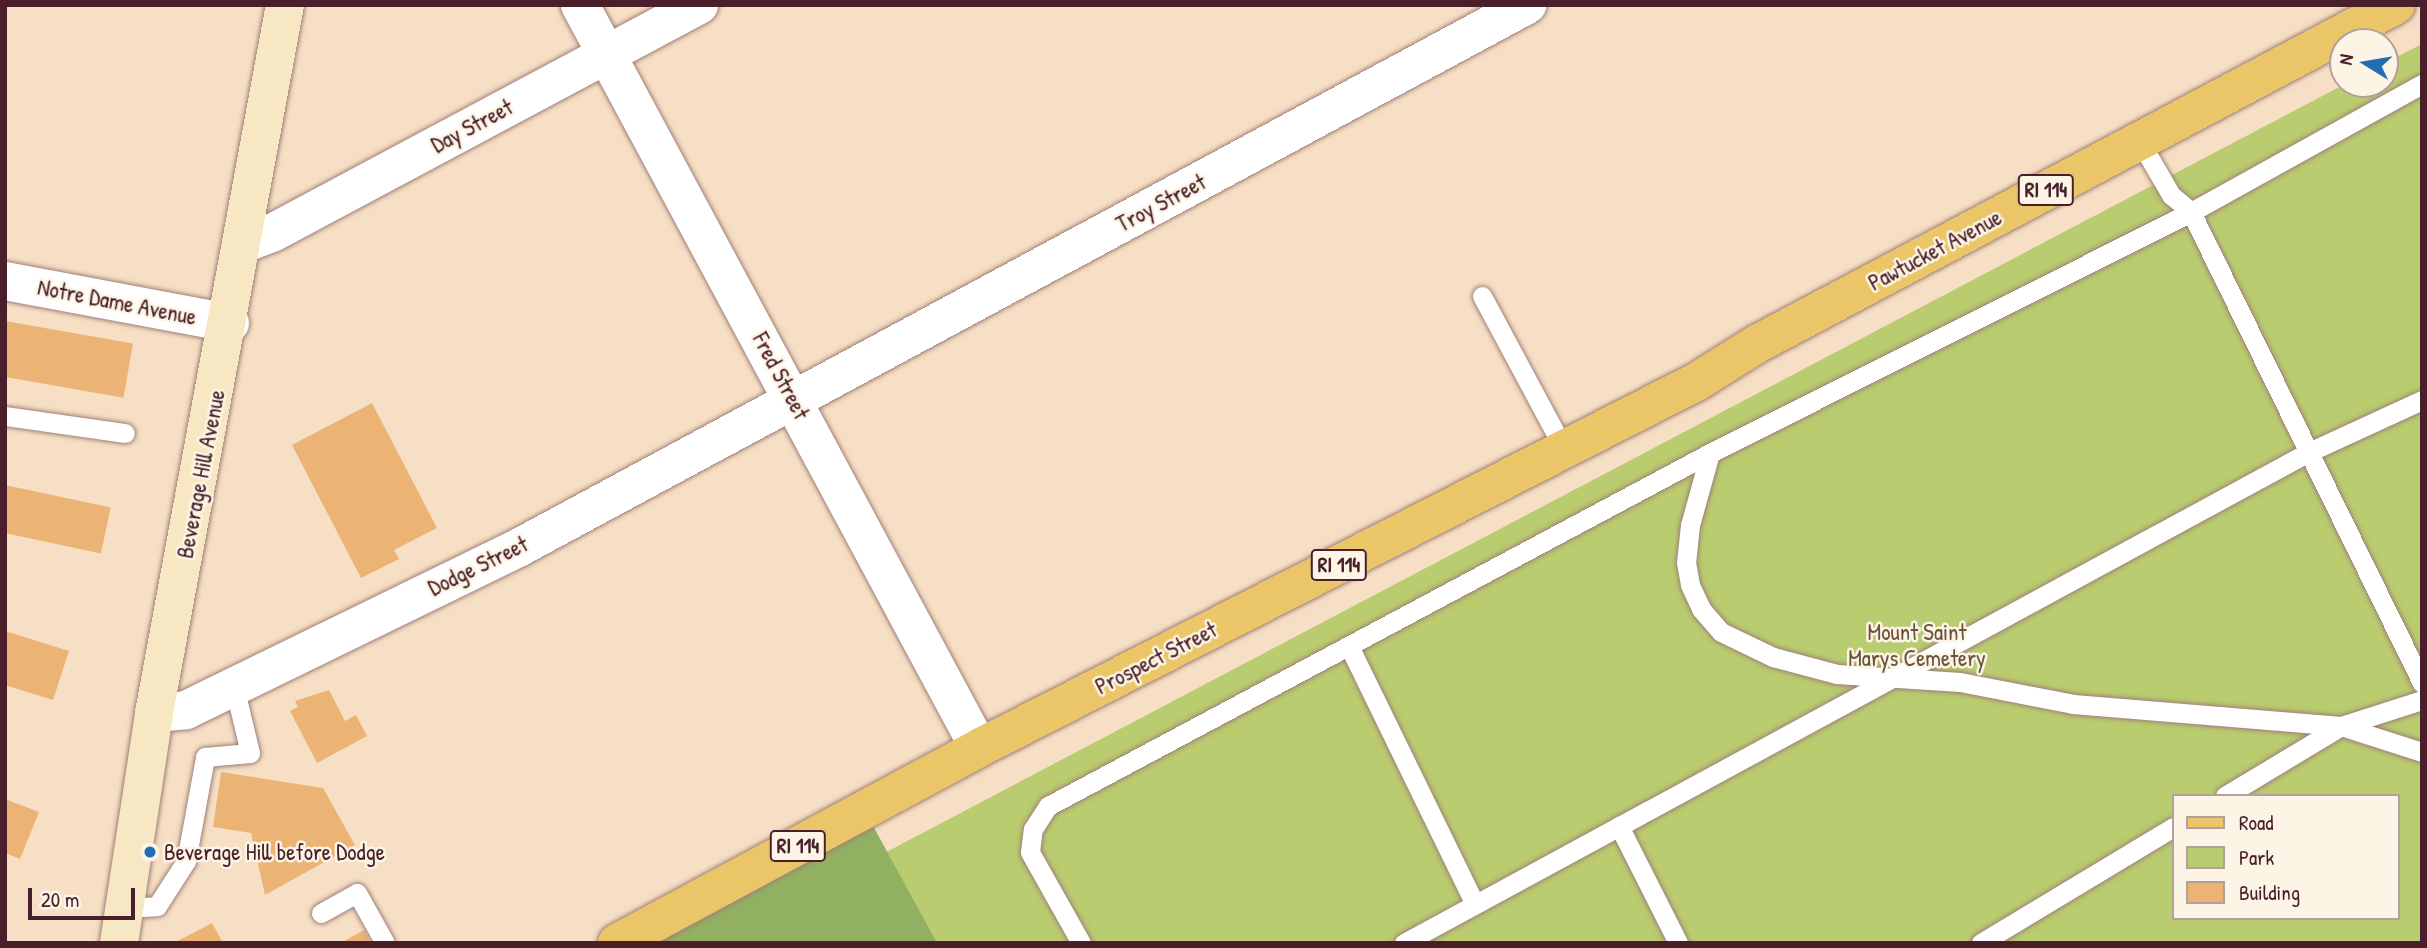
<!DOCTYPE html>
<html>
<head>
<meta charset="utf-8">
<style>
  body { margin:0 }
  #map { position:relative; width:2427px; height:948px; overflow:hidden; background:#f6dfc4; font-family:"Patrick Hand",sans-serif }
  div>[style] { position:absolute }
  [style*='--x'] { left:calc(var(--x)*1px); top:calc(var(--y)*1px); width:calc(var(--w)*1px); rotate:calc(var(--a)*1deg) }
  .green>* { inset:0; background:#b9cc6f }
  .forest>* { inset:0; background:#92b062 }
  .building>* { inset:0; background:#ebb374; transform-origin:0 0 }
  .roads { filter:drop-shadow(0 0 2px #a07f78) drop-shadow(0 0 2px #a07f78) }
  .lane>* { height:19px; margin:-9.5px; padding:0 9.5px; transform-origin:9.5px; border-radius:9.5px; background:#fff }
  .street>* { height:38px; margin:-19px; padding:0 19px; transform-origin:19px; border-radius:19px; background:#fff }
  .secondary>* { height:38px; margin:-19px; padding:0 19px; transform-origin:19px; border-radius:19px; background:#f7e8c3 }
  .primary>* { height:38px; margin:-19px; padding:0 19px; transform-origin:19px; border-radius:19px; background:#ebc669 }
  .dots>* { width:19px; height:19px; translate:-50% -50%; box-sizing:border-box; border:4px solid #fcf5e5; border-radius:50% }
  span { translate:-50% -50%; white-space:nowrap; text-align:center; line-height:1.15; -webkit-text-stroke:5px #fcf5e5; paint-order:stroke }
  .shield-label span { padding:2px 5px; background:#fcf5e5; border:2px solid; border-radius:5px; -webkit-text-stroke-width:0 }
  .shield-label { font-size:21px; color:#4a1f2b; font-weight:700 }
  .street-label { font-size:23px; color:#4a1f2b }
  .park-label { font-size:23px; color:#6b533f }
  .poi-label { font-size:23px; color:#4a1f2b }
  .left { translate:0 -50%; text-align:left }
  .frame { position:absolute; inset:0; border:7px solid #4a1f2b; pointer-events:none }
  .legend { position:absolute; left:2172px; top:794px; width:228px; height:126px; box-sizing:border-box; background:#fcf5e5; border:2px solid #b59f9b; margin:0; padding:9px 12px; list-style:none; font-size:21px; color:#4a1f2b }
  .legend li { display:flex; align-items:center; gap:14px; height:35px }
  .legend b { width:35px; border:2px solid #b59f9b }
  .north { position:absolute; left:2329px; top:28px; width:70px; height:70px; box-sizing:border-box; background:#fcf5e5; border:2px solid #b59f9b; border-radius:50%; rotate:281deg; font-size:19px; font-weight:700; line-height:28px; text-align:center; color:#4a1f2b }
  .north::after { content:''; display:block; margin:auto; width:24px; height:32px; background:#1f6fb2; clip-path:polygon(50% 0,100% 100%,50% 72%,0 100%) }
  .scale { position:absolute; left:28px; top:888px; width:107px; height:32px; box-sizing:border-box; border:4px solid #4a1f2b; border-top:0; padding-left:9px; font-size:21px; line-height:24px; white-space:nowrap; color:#4a1f2b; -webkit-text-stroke:5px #fcf5e5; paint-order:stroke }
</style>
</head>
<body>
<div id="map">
  <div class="green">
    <i style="clip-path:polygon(evenodd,2422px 44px,2422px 943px,759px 943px,763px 917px,2345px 84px,2385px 84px,2385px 63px,2422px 44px,2173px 796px,2397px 796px,2397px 918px,2173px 918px,2173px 796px)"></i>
  </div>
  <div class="forest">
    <i style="clip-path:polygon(867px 815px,937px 943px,618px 943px)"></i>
  </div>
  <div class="building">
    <i style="left:5px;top:321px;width:130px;height:55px;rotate:10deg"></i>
    <i style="clip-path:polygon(372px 403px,437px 528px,394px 550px,399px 559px,361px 578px,292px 445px)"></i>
    <i style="left:5px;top:485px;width:108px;height:47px;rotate:12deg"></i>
    <i style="clip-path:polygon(5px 631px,69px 651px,53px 700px,5px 685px)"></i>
    <i style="clip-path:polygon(329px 690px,345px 721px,356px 715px,367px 736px,317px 763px,290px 711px,298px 707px,295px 701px)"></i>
    <i style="clip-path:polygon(221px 772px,323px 788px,355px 845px,265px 895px,251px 833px,213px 827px)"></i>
    <i style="clip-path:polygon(5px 799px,39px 812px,20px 859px,5px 853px)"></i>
    <i style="clip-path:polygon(212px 923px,223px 943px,174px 943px)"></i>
    <i style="clip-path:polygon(364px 930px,371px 943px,341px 943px)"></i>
  </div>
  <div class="roads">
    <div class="lane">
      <i style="--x:2139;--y:140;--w:64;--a:59.8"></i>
      <i style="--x:2171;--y:195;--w:26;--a:40"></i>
      <i style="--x:2191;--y:212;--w:525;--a:63.87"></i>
      <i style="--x:1482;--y:296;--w:174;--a:61.8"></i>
      <i style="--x:5;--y:416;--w:121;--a:8.1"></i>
      <i style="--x:1710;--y:453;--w:75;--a:105.5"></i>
      <i style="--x:1690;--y:525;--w:37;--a:96"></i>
      <i style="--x:1686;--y:562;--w:23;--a:80"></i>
      <i style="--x:1690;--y:585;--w:26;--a:65"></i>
      <i style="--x:1701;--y:609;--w:30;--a:49"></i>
      <i style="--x:1721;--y:632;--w:58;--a:25.7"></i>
      <i style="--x:1773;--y:657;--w:66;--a:14.9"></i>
      <i style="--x:1837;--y:674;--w:123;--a:3.7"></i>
      <i style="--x:1960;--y:682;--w:115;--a:11"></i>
      <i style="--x:2073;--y:704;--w:269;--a:4.7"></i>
      <i style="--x:2341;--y:726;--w:85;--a:17.8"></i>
      <i style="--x:1349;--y:646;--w:287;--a:64"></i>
      <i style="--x:2225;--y:796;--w:135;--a:-31.1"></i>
      <i style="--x:2341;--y:726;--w:85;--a:-17.8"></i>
      <i style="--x:1619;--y:826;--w:131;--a:63.2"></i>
      <i style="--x:124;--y:908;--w:33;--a:-3"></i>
      <i style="--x:157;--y:906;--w:54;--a:-57.2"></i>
      <i style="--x:186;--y:861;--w:106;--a:-79.6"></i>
      <i style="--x:205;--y:757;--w:45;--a:-5.1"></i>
      <i style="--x:250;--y:753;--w:69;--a:-103.4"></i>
      <i style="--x:321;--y:913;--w:41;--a:-29.1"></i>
      <i style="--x:357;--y:893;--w:57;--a:60.8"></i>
      <i style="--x:1081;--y:943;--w:104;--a:-119.3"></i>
      <i style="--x:1030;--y:852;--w:23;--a:-83"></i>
      <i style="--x:1033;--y:829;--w:27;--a:-57"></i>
      <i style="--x:1048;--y:806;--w:750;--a:-28.07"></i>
      <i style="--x:1710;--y:453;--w:538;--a:-26.61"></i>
      <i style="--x:2191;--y:212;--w:264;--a:-29"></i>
      <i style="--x:1404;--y:943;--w:1027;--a:-28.49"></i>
      <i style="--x:2307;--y:453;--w:127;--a:-24.7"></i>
      <i style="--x:1981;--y:943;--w:224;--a:-31.1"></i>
    </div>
    <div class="street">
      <i style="--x:580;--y:5;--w:843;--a:61.76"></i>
      <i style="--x:243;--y:244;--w:33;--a:-21"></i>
      <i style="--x:274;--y:232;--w:482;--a:-28.1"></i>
      <i style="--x:5;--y:281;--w:229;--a:10.6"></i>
      <i style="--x:154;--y:713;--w:32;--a:-5"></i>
      <i style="--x:186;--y:710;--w:372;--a:-26"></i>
      <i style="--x:520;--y:547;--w:1144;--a:-28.29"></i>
    </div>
    <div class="secondary">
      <i style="--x:119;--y:943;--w:233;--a:-81.3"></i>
      <i style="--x:154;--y:713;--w:720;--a:-79.52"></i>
    </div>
    <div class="primary">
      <i style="--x:617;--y:943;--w:411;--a:-28.3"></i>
      <i style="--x:979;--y:748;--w:807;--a:-27.04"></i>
      <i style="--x:1698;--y:381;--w:70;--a:-32.1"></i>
      <i style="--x:1757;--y:344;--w:723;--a:-27.95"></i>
    </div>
  </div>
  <div class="dots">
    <i style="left:150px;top:852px;background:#1f6fb2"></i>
  </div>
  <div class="shield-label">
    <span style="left:2046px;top:190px">RI 114</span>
    <span style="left:1339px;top:565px">RI 114</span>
    <span style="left:798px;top:846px">RI 114</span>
  </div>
  <div class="street-label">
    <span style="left:472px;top:126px;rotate:-28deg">Day Street</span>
    <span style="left:1161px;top:203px;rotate:-28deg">Troy Street</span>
    <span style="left:1935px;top:250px;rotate:-28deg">Pawtucket Avenue</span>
    <span style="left:117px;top:302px;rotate:11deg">Notre Dame Avenue</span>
    <span style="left:781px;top:376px;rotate:62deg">Fred Street</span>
    <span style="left:201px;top:474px;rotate:-79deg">Beverage Hill Avenue</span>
    <span style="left:478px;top:566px;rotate:-26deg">Dodge Street</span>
    <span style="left:1156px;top:658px;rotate:-27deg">Prospect Street</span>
  </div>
  <div class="park-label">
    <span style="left:1917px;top:645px">Mount Saint<br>Marys Cemetery</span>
  </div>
  <div class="poi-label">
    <span class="left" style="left:164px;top:852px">Beverage Hill before Dodge</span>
  </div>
  <div class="frame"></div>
  <ul class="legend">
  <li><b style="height:9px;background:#ebc669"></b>Road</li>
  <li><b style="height:19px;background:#b9cc6f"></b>Park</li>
  <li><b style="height:19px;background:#ebb374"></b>Building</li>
  </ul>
  <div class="north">N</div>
  <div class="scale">20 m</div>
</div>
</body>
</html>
